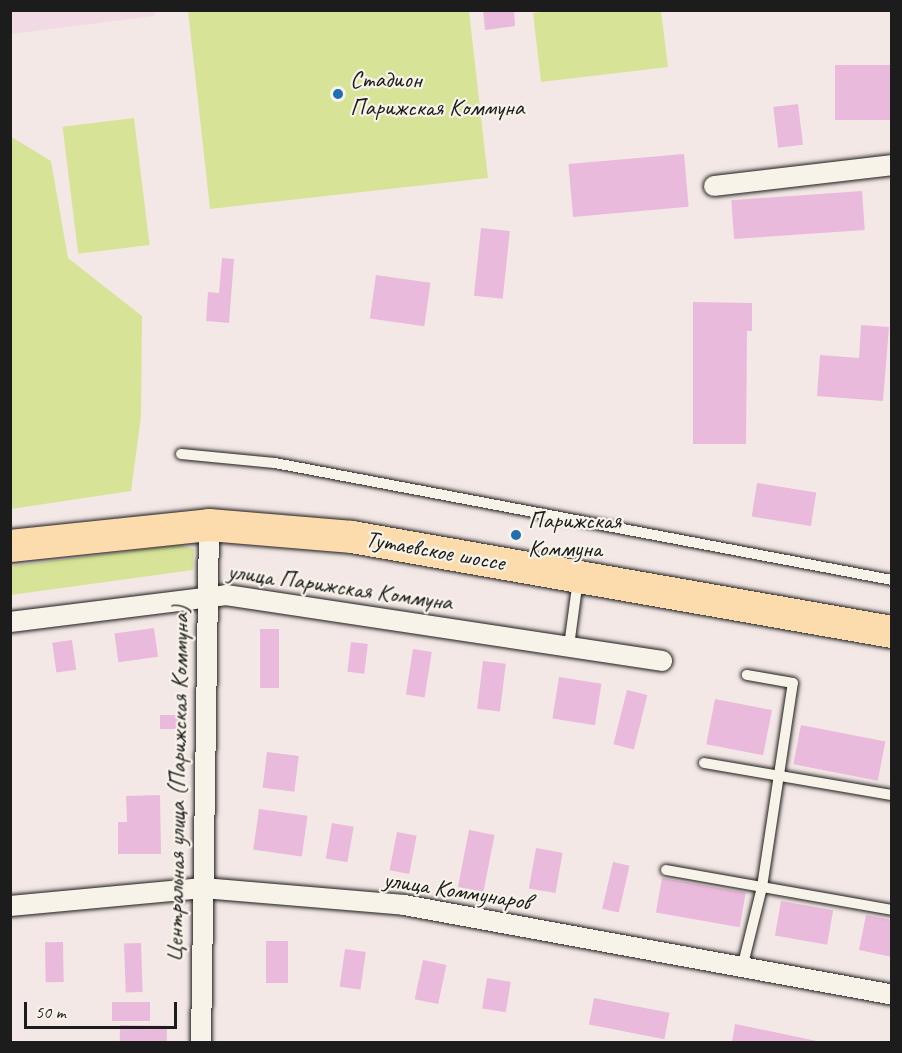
<!DOCTYPE html>
<html>
<head>
<meta charset="utf-8">
<style>
  body { margin:0 }
  #map { position:relative; width:902px; height:1053px; overflow:hidden; background:#f4e8e6; font-family:Caveat,sans-serif }
  div>[style] { position:absolute }
  [style*='--x'] { left:calc(var(--x)*1px); top:calc(var(--y)*1px); width:calc(var(--w)*1px); rotate:calc(var(--a)*1deg) }
  .built>* { inset:0; background:#f1dae3 }
  .green>* { inset:0; background:#d7e497; transform-origin:0 0 }
  .building>* { inset:0; background:#eabadc; transform-origin:0 0 }
  .roads { filter:drop-shadow(0 0 2px #1c1c1c) drop-shadow(0 0 2px #1c1c1c) }
  .lane>* { height:10px; margin:-5px; padding:0 5px; transform-origin:5px; border-radius:5px; background:#f7f3e8 }
  .street>* { height:20px; margin:-10px; padding:0 10px; transform-origin:10px; border-radius:10px; background:#f7f3e8 }
  .primary>* { height:32px; margin:-16px; padding:0 16px; transform-origin:16px; border-radius:16px; background:#fcdcac }
  .dots>* { width:16px; height:16px; translate:-50% -50%; box-sizing:border-box; border:3px solid #f7f3e8; border-radius:50% }
  span { translate:-50% -50%; white-space:nowrap; text-align:center; line-height:1.15; -webkit-text-stroke:4.5px #f7f3e8; paint-order:stroke }
  .poi-label { font-size:24px; color:#1c1c1c }
  .left { translate:0 -50%; text-align:left }
  .street-label { font-size:24px; color:#1c1c1c }
  .frame { position:absolute; inset:0; border:12px solid #1c1c1c; pointer-events:none }
  .scale { position:absolute; left:24px; top:1002px; width:153px; height:27px; box-sizing:border-box; border:3px solid #1c1c1c; border-top:0; padding-left:8px; font-size:18px; line-height:21px; white-space:nowrap; color:#1c1c1c; -webkit-text-stroke:4px #f7f3e8; paint-order:stroke }
</style>
</head>
<body>
<div id="map">
  <div class="built">
    <i style="clip-path:polygon(10px 11px,11px 10px,157px 11px,154px 16px,11px 34px)"></i>
  </div>
  <div class="green">
    <i style="clip-path:polygon(555px 10px,661px 11px,668px 67px,541px 82px,533px 13px)"></i>
    <i style="clip-path:polygon(188px 11px,469px 11px,488px 178px,210px 209px)"></i>
    <i style="left:134px;top:118px;width:128px;height:72px;rotate:83deg"></i>
    <i style="clip-path:polygon(10px 136px,51px 161px,68px 258px,142px 316px,141px 417px,131px 491px,11px 509px)"></i>
    <i style="clip-path:polygon(179px 545px,194px 549px,193px 570px,11px 595px,11px 566px)"></i>
  </div>
  <div class="building">
    <i style="clip-path:polygon(483px 10px,514px 10px,515px 26px,485px 30px)"></i>
    <i style="left:892px;top:65px;width:55px;height:57px;rotate:90deg"></i>
    <i style="left:798px;top:104px;width:41px;height:25px;rotate:83deg"></i>
    <i style="left:684px;top:154px;width:53px;height:116px;rotate:85deg"></i>
    <i style="left:862px;top:191px;width:39px;height:131px;rotate:86deg"></i>
    <i style="left:481px;top:228px;width:29px;height:68px;rotate:6deg"></i>
    <i style="clip-path:polygon(222px 258px,234px 259px,229px 323px,206px 321px,208px 292px,219px 293px)"></i>
    <i style="left:376px;top:275px;width:55px;height:44px;rotate:8deg"></i>
    <i style="clip-path:polygon(693px 302px,752px 303px,752px 331px,747px 331px,746px 444px,693px 444px)"></i>
    <i style="clip-path:polygon(861px 325px,889px 327px,883px 401px,817px 396px,820px 355px,859px 358px)"></i>
    <i style="left:757px;top:483px;width:60px;height:34px;rotate:9deg"></i>
    <i style="left:154px;top:628px;width:29px;height:40px;rotate:82deg"></i>
    <i style="left:260px;top:629px;width:19px;height:59px"></i>
    <i style="left:72px;top:640px;width:30px;height:20px;rotate:82deg"></i>
    <i style="left:351px;top:642px;width:17px;height:30px;rotate:7deg"></i>
    <i style="left:413px;top:649px;width:19px;height:46px;rotate:9deg"></i>
    <i style="left:483px;top:661px;width:23px;height:48px;rotate:7deg"></i>
    <i style="left:559px;top:677px;width:43px;height:42px;rotate:9deg"></i>
    <i style="left:627px;top:690px;width:21px;height:56px;rotate:14deg"></i>
    <i style="left:715px;top:699px;width:58px;height:46px;rotate:11deg"></i>
    <i style="left:160px;top:715px;width:20px;height:14px"></i>
    <i style="left:801px;top:725px;width:86px;height:40px;rotate:11deg"></i>
    <i style="left:267px;top:752px;width:32px;height:36px;rotate:7deg"></i>
    <i style="clip-path:polygon(160px 795px,161px 854px,118px 854px,118px 822px,127px 822px,126px 796px)"></i>
    <i style="left:259px;top:809px;width:49px;height:41px;rotate:8deg"></i>
    <i style="left:332px;top:823px;width:22px;height:36px;rotate:10deg"></i>
    <i style="left:469px;top:830px;width:26px;height:58px;rotate:11deg"></i>
    <i style="left:397px;top:832px;width:20px;height:39px;rotate:11deg"></i>
    <i style="left:536px;top:848px;width:27px;height:41px;rotate:10deg"></i>
    <i style="left:613px;top:862px;width:17px;height:48px;rotate:13deg"></i>
    <i style="left:662px;top:878px;width:85px;height:35px;rotate:10deg"></i>
    <i style="left:781px;top:901px;width:53px;height:35px;rotate:10deg"></i>
    <i style="clip-path:polygon(866px 915px,892px 920px,892px 957px,859px 950px)"></i>
    <i style="left:266px;top:941px;width:22px;height:42px"></i>
    <i style="left:63px;top:942px;width:40px;height:18px;rotate:89deg"></i>
    <i style="left:141px;top:943px;width:49px;height:17px;rotate:88deg"></i>
    <i style="left:345px;top:949px;width:21px;height:38px;rotate:8deg"></i>
    <i style="left:423px;top:960px;width:24px;height:40px;rotate:12deg"></i>
    <i style="left:487px;top:978px;width:24px;height:31px;rotate:9deg"></i>
    <i style="left:594px;top:998px;width:77px;height:27px;rotate:11deg"></i>
    <i style="left:112px;top:1002px;width:38px;height:19px"></i>
    <i style="clip-path:polygon(735px 1024px,817px 1041px,817px 1042px,732px 1042px)"></i>
    <i style="left:120px;top:1025px;width:47px;height:16px;rotate:1deg"></i>
  </div>
  <div class="roads">
    <div class="lane">
      <i style="--x:181;--y:454;--w:94;--a:5.5"></i>
      <i style="--x:275;--y:463;--w:628;--a:10.74"></i>
      <i style="--x:569;--y:646;--w:68;--a:-82.3"></i>
      <i style="--x:704;--y:763;--w:191;--a:9.7"></i>
      <i style="--x:666;--y:870;--w:230;--a:10"></i>
      <i style="--x:742;--y:968;--w:83;--a:-76.1"></i>
      <i style="--x:762;--y:887;--w:206;--a:-81.4"></i>
      <i style="--x:793;--y:683;--w:47;--a:-170.1"></i>
    </div>
    <div class="street">
      <i style="--x:714;--y:186;--w:179;--a:-6.7"></i>
      <i style="--x:10;--y:622;--w:218;--a:-7.1"></i>
      <i style="--x:226;--y:595;--w:441;--a:8.6"></i>
      <i style="--x:10;--y:906;--w:194;--a:-5.3"></i>
      <i style="--x:203;--y:888;--w:202;--a:4.8"></i>
      <i style="--x:404;--y:905;--w:496;--a:10.4"></i>
      <i style="--x:201;--y:1042;--w:517;--a:-89.11"></i>
    </div>
    <div class="primary">
      <i style="--x:10;--y:546;--w:200;--a:-6"></i>
      <i style="--x:209;--y:525;--w:144;--a:4.8"></i>
      <i style="--x:352;--y:537;--w:548;--a:9.98"></i>
    </div>
  </div>
  <div class="dots">
    <i style="left:338px;top:94px;background:#1f6fb2"></i>
    <i style="left:516px;top:535px;background:#1f6fb2"></i>
  </div>
  <div class="poi-label">
    <span class="left" style="left:350px;top:94px">Стадион<br>Парижская Коммуна</span>
    <span class="left" style="left:528px;top:535px">Парижская<br>Коммуна</span>
  </div>
  <div class="street-label">
    <span style="left:435px;top:551px;rotate:10deg">Тутаевское шоссе</span>
    <span style="left:340px;top:587px;rotate:8deg">улица Парижская Коммуна</span>
    <span style="left:178px;top:784px;rotate:-89deg">Центральная улица (Парижская Коммуна)</span>
    <span style="left:457px;top:891px;rotate:9deg">улица Коммунаров</span>
  </div>
  <div class="frame"></div>
  <div class="scale">50 m</div>
</div>
</body>
</html>
